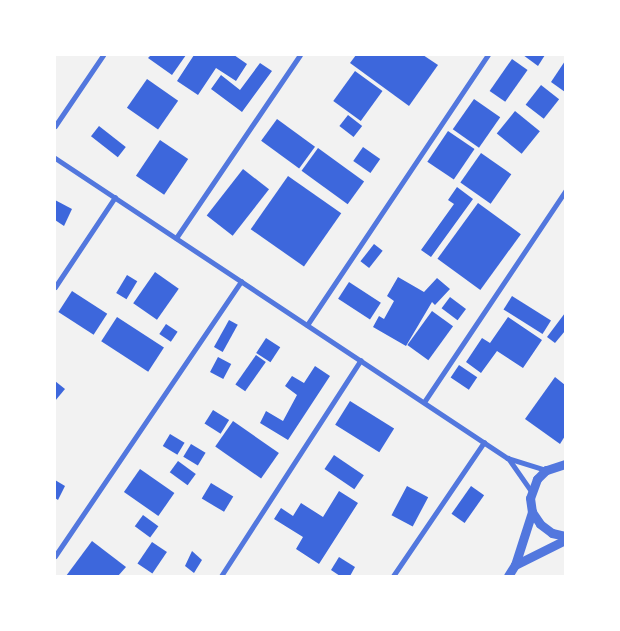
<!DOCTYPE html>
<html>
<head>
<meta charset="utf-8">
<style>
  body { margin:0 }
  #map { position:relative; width:620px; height:631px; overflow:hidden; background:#f2f2f2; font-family:Barlow,sans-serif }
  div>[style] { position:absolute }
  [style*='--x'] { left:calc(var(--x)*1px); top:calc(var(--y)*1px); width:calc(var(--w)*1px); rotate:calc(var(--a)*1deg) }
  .building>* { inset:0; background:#3d67dc; transform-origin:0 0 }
  .minor>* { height:5px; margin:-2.5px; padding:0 2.5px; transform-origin:2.5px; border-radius:2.5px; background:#5277de }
  .tertiary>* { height:9px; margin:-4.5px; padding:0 4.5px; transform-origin:4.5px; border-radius:4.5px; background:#5277de }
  span { translate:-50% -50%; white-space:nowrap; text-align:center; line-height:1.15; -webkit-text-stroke:5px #fff; paint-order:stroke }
  .frame { position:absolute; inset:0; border:56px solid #fff; pointer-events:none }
</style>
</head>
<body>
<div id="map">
  <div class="building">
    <i style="clip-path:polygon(151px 55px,186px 55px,172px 75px,148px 58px)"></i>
    <i style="clip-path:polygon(194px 55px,234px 55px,247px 64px,236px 81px,216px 68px,198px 95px,177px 81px)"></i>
    <i style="clip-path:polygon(356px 55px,423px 55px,438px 65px,409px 106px,350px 63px)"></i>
    <i style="clip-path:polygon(523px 55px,545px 55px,538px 66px)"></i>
    <i style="left:512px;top:59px;width:19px;height:39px;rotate:35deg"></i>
    <i style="clip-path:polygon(565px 61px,565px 92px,551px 82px)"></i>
    <i style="clip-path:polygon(260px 63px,272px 71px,242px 112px,211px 89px,221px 75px,240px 90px)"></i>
    <i style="left:355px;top:71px;width:34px;height:37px;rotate:36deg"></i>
    <i style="left:147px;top:79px;width:38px;height:35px;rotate:35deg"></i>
    <i style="left:541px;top:85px;width:23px;height:25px;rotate:38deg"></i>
    <i style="left:474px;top:99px;width:32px;height:37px;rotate:35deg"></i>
    <i style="left:515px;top:111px;width:32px;height:29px;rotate:39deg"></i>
    <i style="left:348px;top:115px;width:18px;height:14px;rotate:38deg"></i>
    <i style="left:277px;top:119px;width:47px;height:27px;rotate:36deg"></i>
    <i style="left:99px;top:126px;width:34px;height:13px;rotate:38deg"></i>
    <i style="left:448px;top:131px;width:32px;height:37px;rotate:34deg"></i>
    <i style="left:160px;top:140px;width:34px;height:43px;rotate:34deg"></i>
    <i style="left:363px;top:147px;width:21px;height:17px;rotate:35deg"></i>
    <i style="left:318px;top:148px;width:57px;height:28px;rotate:36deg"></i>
    <i style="left:481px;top:153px;width:37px;height:36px;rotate:35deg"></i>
    <i style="left:243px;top:169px;width:33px;height:59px;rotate:38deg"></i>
    <i style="left:288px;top:176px;width:65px;height:65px;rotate:35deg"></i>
    <i style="clip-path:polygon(457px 187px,473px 199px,431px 257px,421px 250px,454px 204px,448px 200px)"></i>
    <i style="clip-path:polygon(55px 200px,72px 209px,64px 226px,55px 220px)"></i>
    <i style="left:478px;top:203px;width:53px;height:69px;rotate:36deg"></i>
    <i style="left:374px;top:244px;width:11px;height:22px;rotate:38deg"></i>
    <i style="left:155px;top:272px;width:29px;height:38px;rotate:35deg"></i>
    <i style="left:127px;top:275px;width:12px;height:21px;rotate:31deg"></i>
    <i style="clip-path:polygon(398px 277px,424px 292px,437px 278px,450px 289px,435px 305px,432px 302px,406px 346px,373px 327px,379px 316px,384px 319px,394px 301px,387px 296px)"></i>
    <i style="left:349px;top:282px;width:38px;height:20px;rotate:33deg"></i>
    <i style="left:72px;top:291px;width:42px;height:25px;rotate:33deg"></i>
    <i style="left:512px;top:296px;width:46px;height:16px;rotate:32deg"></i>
    <i style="left:450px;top:297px;width:20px;height:14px;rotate:37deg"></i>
    <i style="left:432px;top:311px;width:26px;height:42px;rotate:36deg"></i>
    <i style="clip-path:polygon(565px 313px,565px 331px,555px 343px,547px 337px)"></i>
    <i style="left:117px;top:317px;width:56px;height:29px;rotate:33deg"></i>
    <i style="clip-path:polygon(508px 317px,542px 340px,523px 368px,497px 351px,481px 373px,466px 362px,482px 338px,490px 343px)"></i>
    <i style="left:229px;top:320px;width:10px;height:31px;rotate:29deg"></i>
    <i style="left:166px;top:324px;width:14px;height:12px;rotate:34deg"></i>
    <i style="left:266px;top:338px;width:17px;height:18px;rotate:33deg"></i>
    <i style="left:256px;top:355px;width:12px;height:36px;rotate:35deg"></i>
    <i style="left:218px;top:357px;width:15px;height:17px;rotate:28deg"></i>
    <i style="left:459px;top:365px;width:22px;height:15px;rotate:34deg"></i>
    <i style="clip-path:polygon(315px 366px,330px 376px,288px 440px,260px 423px,266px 411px,283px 421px,297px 395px,285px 386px,292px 376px,304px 383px)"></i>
    <i style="clip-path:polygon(555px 377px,565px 385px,565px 436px,560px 444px,525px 419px)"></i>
    <i style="clip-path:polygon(55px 381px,65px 389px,55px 401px)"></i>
    <i style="left:350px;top:401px;width:52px;height:28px;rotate:32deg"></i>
    <i style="left:213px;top:410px;width:19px;height:16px;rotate:32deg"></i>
    <i style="left:233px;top:421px;width:56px;height:31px;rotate:35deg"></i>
    <i style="left:170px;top:434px;width:17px;height:14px;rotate:31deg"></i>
    <i style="left:191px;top:444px;width:17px;height:15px;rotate:31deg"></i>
    <i style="left:334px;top:455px;width:36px;height:17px;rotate:34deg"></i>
    <i style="left:178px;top:461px;width:22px;height:14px;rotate:36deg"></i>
    <i style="left:140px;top:469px;width:42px;height:28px;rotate:35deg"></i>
    <i style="clip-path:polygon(55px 480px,65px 486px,58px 500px,55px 498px)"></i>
    <i style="left:211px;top:483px;width:26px;height:18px;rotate:31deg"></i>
    <i style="left:407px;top:486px;width:24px;height:33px;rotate:28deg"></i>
    <i style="left:471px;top:486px;width:16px;height:34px;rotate:35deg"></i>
    <i style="clip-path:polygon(339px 491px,358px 503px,319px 564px,296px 549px,303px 537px,274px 519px,281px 508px,293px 516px,301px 503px,323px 517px)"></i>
    <i style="left:143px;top:515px;width:19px;height:14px;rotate:36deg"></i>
    <i style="clip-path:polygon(92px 541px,126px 567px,118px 576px,66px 576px)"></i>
    <i style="left:152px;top:542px;width:18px;height:26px;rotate:34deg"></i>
    <i style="clip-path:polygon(192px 551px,202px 560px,194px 573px,185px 566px)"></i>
    <i style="clip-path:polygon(339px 557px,355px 567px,350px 576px,340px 576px,331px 570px)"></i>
  </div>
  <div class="minor">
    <i style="--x:55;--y:126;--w:86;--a:-55.9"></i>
    <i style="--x:55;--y:158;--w:542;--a:33.57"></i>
    <i style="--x:507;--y:458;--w:41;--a:17.1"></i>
    <i style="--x:176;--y:238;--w:221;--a:-55.9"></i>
    <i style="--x:55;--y:287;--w:108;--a:-56.3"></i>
    <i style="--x:307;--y:325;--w:325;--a:-56.2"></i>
    <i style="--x:424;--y:402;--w:254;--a:-56.2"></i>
    <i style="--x:508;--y:458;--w:40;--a:55.1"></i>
    <i style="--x:55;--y:556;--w:332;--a:-55.9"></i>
    <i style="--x:221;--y:576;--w:257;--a:-57.1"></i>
    <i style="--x:393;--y:576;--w:162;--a:-55.8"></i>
  </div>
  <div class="tertiary">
    <i style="--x:565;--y:464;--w:20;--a:162"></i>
    <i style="--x:546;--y:470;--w:13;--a:135"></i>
    <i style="--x:537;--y:479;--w:20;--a:110"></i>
    <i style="--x:530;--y:498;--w:14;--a:82"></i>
    <i style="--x:532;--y:512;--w:14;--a:56"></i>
    <i style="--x:540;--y:524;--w:15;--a:37"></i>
    <i style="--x:552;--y:533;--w:13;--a:13"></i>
    <i style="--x:515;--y:565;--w:56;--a:-26.6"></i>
    <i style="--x:508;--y:576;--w:13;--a:-58"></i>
    <i style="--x:515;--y:565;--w:56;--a:-72.2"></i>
  </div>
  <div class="frame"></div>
</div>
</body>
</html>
